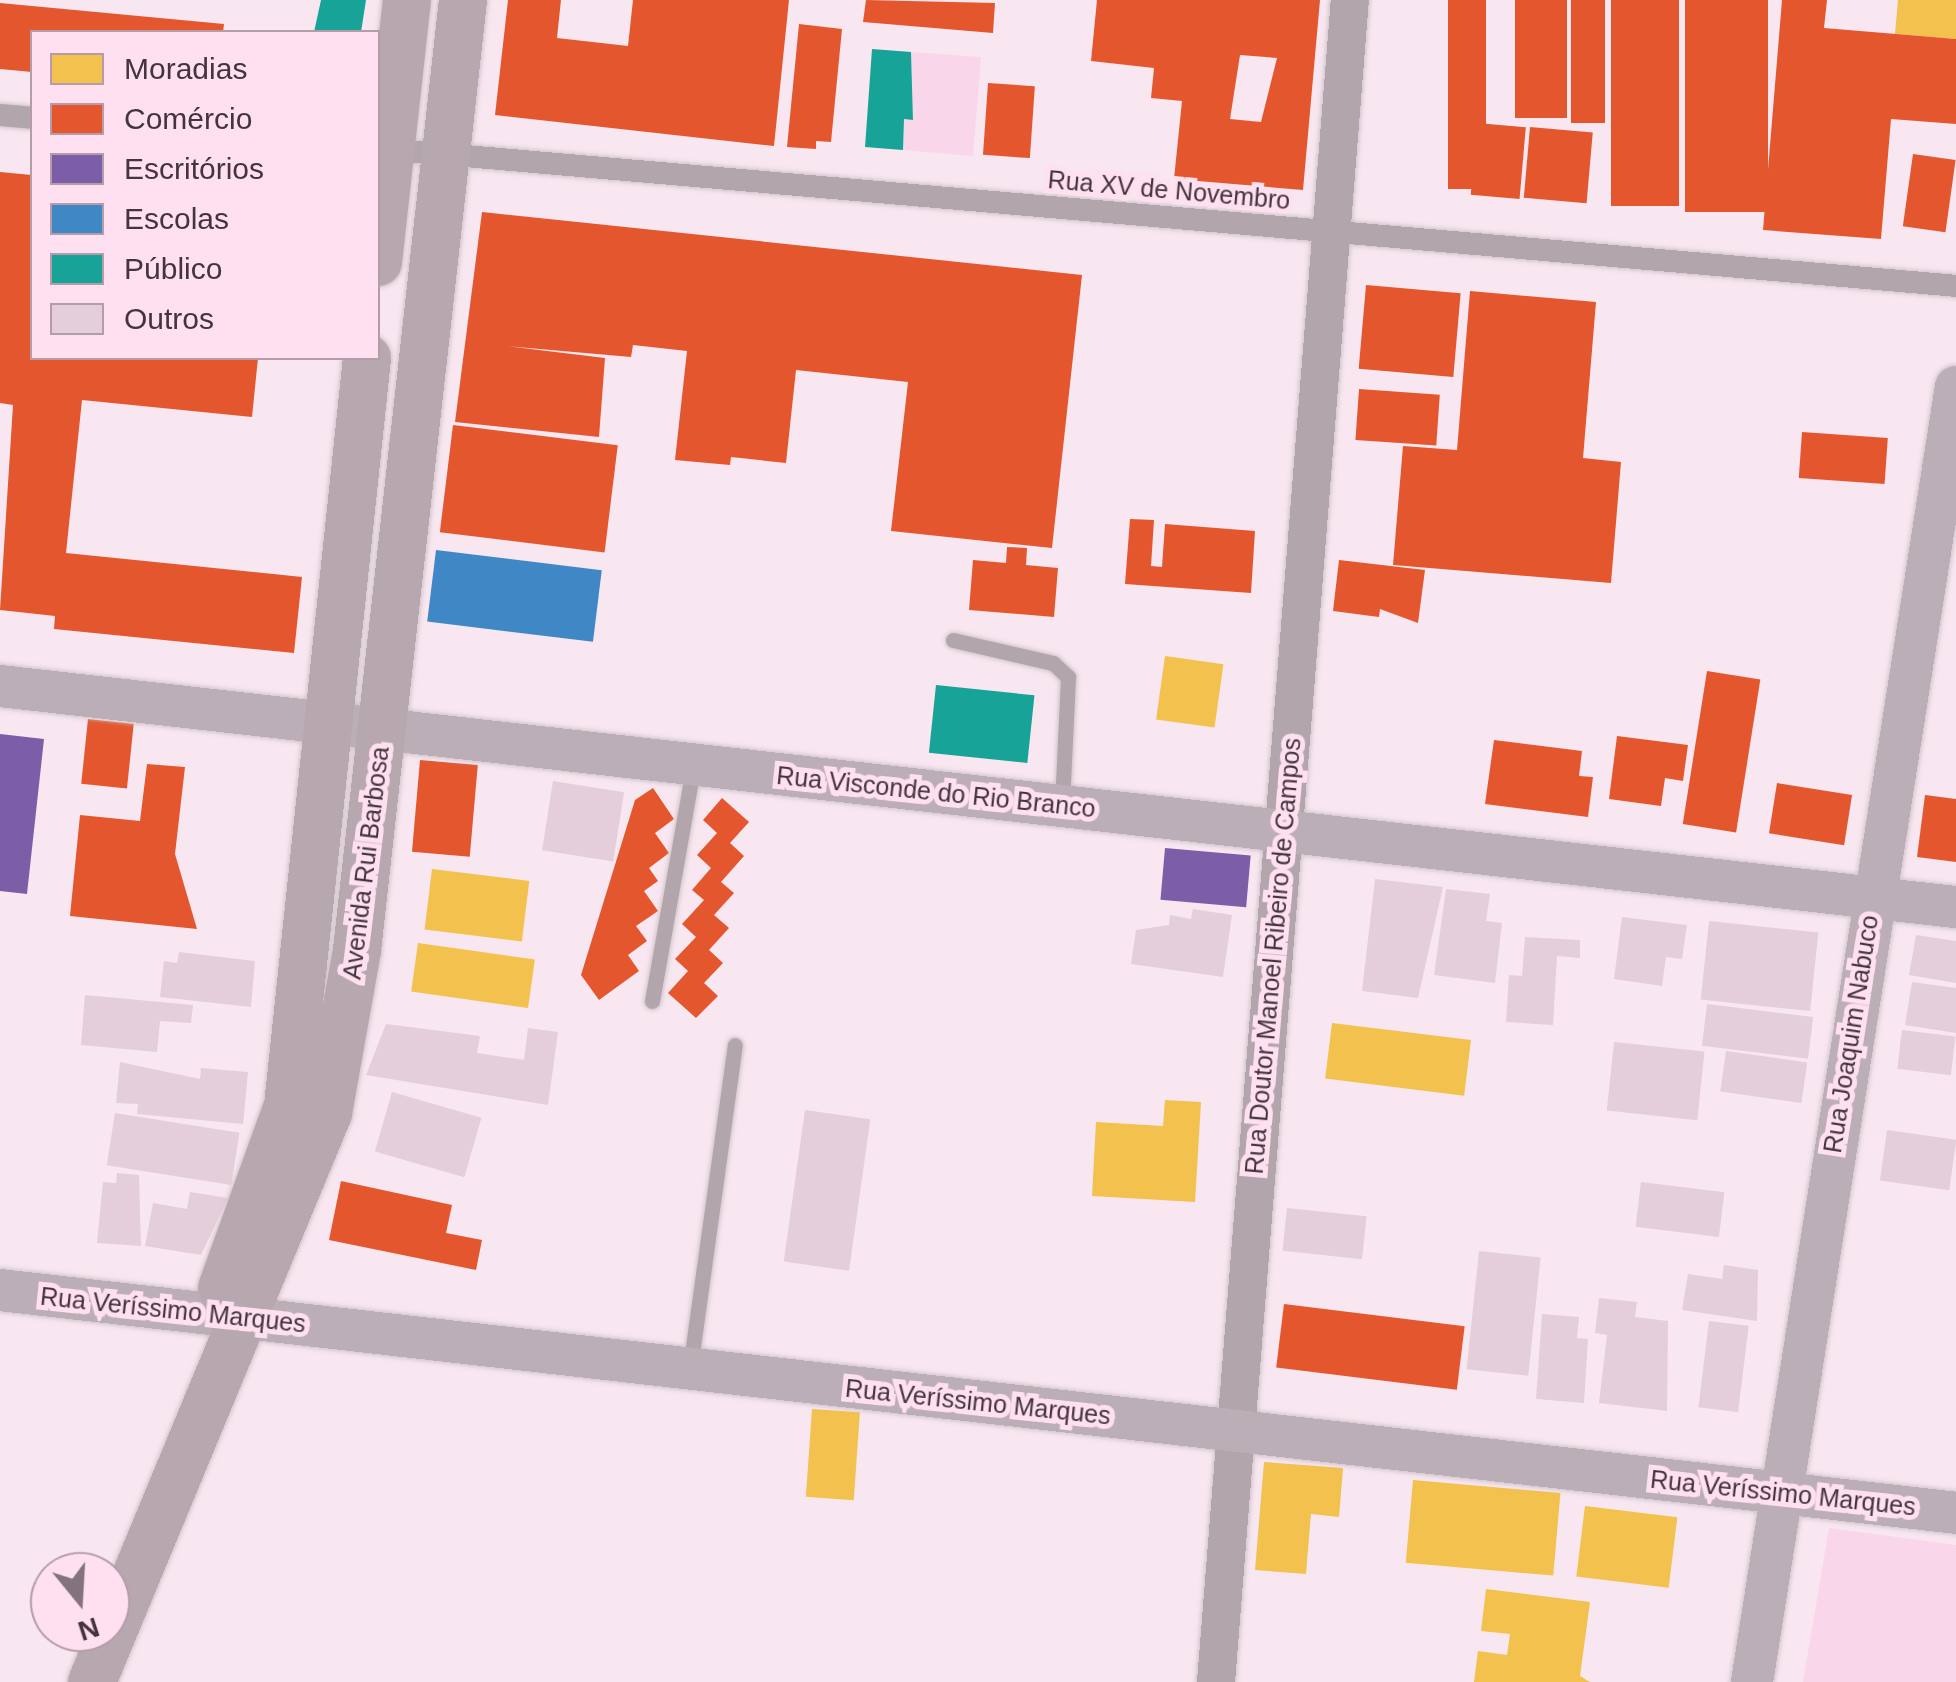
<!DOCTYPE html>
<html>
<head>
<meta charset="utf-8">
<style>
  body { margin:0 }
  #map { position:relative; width:1956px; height:1682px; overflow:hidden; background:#f8e7f0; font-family:Helvetica,sans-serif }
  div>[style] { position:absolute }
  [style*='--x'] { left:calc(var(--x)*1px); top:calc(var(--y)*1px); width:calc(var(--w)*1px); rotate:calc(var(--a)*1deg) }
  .green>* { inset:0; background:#f9d6e9 }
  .homes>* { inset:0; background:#f2c14e; transform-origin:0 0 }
  .shops>* { inset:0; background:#e4572e; transform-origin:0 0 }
  .offices>* { inset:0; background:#7b5ea7; transform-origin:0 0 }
  .schools>* { inset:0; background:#3f88c5; transform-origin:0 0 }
  .public>* { inset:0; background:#17a398; transform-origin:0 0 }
  .building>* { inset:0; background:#e4ceda; transform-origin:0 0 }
  .roads { filter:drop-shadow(0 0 2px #d2c5cc) drop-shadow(0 0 2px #d2c5cc) }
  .service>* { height:15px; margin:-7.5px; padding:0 7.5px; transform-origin:7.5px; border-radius:7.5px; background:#b2a6ac }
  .pedestrian>* { height:22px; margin:-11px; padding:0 11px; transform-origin:11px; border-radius:11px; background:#b2a6ac }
  .tertiary>* { height:38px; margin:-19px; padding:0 19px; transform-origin:19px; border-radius:19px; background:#b2a6ac }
  .secondary>* { height:42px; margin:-21px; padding:0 21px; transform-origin:21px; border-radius:21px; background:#bcaeb6 }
  .primary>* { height:48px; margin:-24px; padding:0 24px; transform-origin:24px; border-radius:24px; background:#b7a7af }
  span { translate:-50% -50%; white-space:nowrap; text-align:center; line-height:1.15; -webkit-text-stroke:10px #ffe0f0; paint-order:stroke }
  .street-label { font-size:25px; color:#44353d }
  .legend { position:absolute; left:30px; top:30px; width:350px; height:330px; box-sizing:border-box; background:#ffe0f0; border:2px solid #b49ca8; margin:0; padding:12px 18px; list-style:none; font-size:30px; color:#44353d }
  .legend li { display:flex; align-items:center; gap:20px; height:50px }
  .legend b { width:50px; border:2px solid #b49ca8 }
  .north { position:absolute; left:30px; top:1552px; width:100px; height:100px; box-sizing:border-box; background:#ffe0f0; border:2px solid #b49ca8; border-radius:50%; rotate:162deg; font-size:28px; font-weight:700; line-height:40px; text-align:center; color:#44353d }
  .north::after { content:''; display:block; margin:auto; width:35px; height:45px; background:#83737c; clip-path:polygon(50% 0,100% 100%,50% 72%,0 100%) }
</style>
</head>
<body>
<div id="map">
  <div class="green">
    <i style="clip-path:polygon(911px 52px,981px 57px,973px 156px,903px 150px,904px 119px,913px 119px)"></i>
    <i style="clip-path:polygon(1829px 1528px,1956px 1545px,1956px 1682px,1803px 1682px)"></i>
  </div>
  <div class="homes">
    <i style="clip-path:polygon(1898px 0,1956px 0,1956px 39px,1895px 34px)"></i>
    <i style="left:1165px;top:656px;width:59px;height:64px;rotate:8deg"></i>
    <i style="left:432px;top:869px;width:98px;height:61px;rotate:7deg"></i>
    <i style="left:418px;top:943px;width:118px;height:49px;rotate:8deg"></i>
    <i style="left:1332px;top:1023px;width:140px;height:56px;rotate:7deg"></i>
    <i style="clip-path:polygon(1165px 1100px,1201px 1102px,1195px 1202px,1092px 1196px,1096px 1122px,1163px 1126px)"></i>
    <i style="left:812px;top:1409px;width:48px;height:88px;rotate:4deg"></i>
    <i style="clip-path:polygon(1264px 1462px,1343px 1468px,1339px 1517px,1311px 1514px,1306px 1574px,1255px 1570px)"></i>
    <i style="left:1413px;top:1480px;width:148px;height:83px;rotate:5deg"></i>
    <i style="left:1585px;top:1506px;width:93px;height:71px;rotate:7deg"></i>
    <i style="clip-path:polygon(1486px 1589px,1590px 1602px,1580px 1676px,1590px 1682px,1474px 1682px,1478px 1651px,1507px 1655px,1510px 1634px,1481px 1631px)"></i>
  </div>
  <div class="shops">
    <i style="clip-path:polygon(508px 0,561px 0,557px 38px,628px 46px,633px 0,789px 0,774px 146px,495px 115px)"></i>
    <i style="clip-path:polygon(866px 0,995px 3px,993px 33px,863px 22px)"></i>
    <i style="clip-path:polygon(evenodd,1097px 0,1320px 0,1303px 190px,1174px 179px,1182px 101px,1151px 98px,1154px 68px,1091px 61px,1097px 0,1240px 55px,1277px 58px,1261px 122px,1230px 119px,1240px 55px)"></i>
    <i style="left:1448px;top:0;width:38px;height:189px"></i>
    <i style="left:1515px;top:0;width:52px;height:118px"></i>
    <i style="left:1571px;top:0;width:34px;height:123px"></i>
    <i style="left:1611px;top:0;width:68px;height:206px"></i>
    <i style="left:1685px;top:0;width:83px;height:212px"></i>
    <i style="clip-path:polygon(1782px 0,1827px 0,1824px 28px,1956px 39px,1956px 124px,1891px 119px,1881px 239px,1763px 230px)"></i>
    <i style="clip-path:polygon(0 3px,224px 24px,223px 32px,32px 32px,32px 72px,0 69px)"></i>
    <i style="clip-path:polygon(799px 24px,842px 29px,831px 142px,816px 141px,816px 149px,787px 147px)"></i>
    <i style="left:988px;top:83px;width:47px;height:72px;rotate:4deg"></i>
    <i style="left:1477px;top:123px;width:49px;height:72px;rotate:5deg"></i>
    <i style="left:1530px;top:127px;width:63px;height:71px;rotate:5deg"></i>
    <i style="left:1913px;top:154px;width:43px;height:73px;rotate:8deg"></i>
    <i style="clip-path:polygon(0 172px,32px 175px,32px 358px,258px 358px,252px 417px,82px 400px,66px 553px,302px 577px,294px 653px,54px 629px,55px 616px,0 610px,13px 405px,0 403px)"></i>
    <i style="clip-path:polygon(482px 212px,1082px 275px,1052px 548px,891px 531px,908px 382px,796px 370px,786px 463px,731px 457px,730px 465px,675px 460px,687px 351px,633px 345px,631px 357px,505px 346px,605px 358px,599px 437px,455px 422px)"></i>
    <i style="left:1366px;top:285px;width:95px;height:84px;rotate:5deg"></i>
    <i style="clip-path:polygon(1470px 291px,1596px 302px,1583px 458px,1621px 462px,1611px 583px,1393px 565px,1403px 446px,1457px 450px)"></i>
    <i style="left:1359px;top:389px;width:81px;height:51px;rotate:4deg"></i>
    <i style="left:453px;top:425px;width:166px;height:108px;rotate:7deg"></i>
    <i style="left:1802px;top:432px;width:86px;height:46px;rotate:4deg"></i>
    <i style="clip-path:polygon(1130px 519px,1154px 520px,1151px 566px,1162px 567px,1165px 524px,1255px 531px,1251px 593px,1125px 584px)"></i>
    <i style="clip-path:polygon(1007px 547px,1027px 548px,1026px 565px,1058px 568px,1054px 617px,969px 610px,973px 560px,1006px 563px)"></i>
    <i style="clip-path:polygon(1339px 560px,1425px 570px,1418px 623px,1380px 609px,1379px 617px,1333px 611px)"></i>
    <i style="left:1707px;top:671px;width:54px;height:155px;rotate:9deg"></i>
    <i style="left:88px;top:719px;width:46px;height:65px;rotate:6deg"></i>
    <i style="clip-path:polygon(1617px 736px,1688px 745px,1683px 781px,1665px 778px,1661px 806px,1609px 799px)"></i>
    <i style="clip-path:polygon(1494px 740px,1582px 751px,1579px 776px,1593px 777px,1588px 817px,1485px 804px)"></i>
    <i style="left:420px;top:760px;width:58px;height:92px;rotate:5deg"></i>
    <i style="clip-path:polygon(147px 764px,185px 767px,175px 854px,197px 929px,70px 916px,80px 815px,140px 821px)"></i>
    <i style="left:1777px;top:783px;width:76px;height:51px;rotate:9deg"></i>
    <i style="clip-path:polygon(653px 788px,674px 819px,655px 833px,669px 853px,649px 868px,658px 881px,644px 891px,658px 911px,636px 926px,647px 941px,628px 955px,639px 971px,599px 1000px,581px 975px,635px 800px)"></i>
    <i style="clip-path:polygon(1925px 795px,1956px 799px,1956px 862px,1917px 857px)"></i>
    <i style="clip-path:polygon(722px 798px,749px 822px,730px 843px,744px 856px,721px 882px,734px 893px,714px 915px,729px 928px,709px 950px,723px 963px,704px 983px,718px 996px,696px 1018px,668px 993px,688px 971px,675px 959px,696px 937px,682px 924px,704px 900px,692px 890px,711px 868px,697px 855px,717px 833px,703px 820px)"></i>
    <i style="clip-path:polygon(341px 1181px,452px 1205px,446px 1233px,482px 1240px,476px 1270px,329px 1240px)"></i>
    <i style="left:1284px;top:1304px;width:182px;height:64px;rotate:7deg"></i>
  </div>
  <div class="offices">
    <i style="clip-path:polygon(0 734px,44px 739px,27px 894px,0 891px)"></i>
    <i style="left:1165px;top:848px;width:86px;height:52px;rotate:5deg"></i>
  </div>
  <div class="schools">
    <i style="left:436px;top:550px;width:167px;height:72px;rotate:7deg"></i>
  </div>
  <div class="public">
    <i style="clip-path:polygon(321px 0,366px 0,361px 32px,314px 32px)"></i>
    <i style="clip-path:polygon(872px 49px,911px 52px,913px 120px,904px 119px,903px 150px,865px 147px)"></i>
    <i style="left:936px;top:685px;width:99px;height:68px;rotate:6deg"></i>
  </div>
  <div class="building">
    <i style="left:553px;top:781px;width:72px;height:70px;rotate:9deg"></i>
    <i style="clip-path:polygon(1375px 879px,1443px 887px,1418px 998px,1362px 991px)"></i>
    <i style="clip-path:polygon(1446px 889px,1490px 894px,1486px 921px,1502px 923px,1495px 983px,1434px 975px)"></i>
    <i style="clip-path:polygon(1193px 909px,1232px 915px,1223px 977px,1131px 964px,1136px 930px,1169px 925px,1170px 915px,1191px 919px)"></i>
    <i style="clip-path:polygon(1622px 917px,1687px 925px,1682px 959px,1666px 957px,1662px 986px,1614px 979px)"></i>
    <i style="left:1709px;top:921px;width:110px;height:79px;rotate:6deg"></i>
    <i style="clip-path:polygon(1916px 935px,1956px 941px,1956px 983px,1909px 975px)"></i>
    <i style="clip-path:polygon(1525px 937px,1580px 940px,1580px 958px,1557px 956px,1553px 1025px,1506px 1022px,1509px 975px,1522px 976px)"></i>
    <i style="clip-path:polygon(179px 952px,255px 961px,251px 1007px,160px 997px,164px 961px,177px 963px)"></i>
    <i style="clip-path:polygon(1912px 982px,1956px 988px,1956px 1033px,1905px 1025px)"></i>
    <i style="clip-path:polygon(85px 995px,193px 1005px,191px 1023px,160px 1021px,157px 1052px,81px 1045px)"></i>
    <i style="left:1707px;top:1004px;width:107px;height:42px;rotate:7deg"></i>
    <i style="clip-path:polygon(386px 1024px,480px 1036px,477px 1053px,524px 1060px,528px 1028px,558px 1032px,548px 1105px,366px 1075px)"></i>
    <i style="left:1902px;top:1030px;width:54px;height:39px;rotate:7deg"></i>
    <i style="left:1614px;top:1042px;width:91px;height:69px;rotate:6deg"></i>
    <i style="left:1726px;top:1051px;width:82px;height:41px;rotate:8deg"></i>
    <i style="clip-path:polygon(120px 1062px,200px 1079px,201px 1068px,248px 1072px,243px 1124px,137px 1114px,138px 1104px,116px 1103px)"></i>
    <i style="left:392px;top:1092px;width:93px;height:62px;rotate:16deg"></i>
    <i style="left:805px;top:1110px;width:66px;height:153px;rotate:8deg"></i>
    <i style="left:115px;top:1113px;width:126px;height:53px;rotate:9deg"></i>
    <i style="left:1887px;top:1130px;width:70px;height:51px;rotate:8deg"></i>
    <i style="clip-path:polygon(117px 1173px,139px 1175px,141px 1246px,97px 1243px,103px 1182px,116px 1183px)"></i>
    <i style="left:1641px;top:1182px;width:84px;height:45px;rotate:7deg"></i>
    <i style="clip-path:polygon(190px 1192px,228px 1198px,201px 1255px,145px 1246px,153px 1203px,187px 1209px)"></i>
    <i style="left:1287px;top:1208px;width:80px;height:43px;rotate:6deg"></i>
    <i style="left:1479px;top:1251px;width:62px;height:119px;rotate:6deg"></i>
    <i style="clip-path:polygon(1724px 1265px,1758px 1270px,1757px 1321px,1682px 1310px,1688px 1274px,1722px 1279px)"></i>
    <i style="clip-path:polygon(1599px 1298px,1637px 1302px,1635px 1317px,1668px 1321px,1667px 1411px,1599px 1403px,1607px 1335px,1595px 1333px)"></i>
    <i style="clip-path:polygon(1542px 1314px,1579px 1317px,1577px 1338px,1588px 1339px,1584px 1403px,1536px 1399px)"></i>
    <i style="left:1709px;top:1321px;width:40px;height:87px;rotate:7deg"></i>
  </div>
  <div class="roads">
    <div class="service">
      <i style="--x:953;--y:640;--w:103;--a:13"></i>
      <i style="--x:1053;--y:663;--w:21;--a:43"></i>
      <i style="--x:1068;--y:677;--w:125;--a:92.7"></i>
      <i style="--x:652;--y:1001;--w:236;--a:-80"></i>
      <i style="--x:690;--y:1368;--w:326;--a:-82.1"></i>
    </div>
    <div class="pedestrian">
      <i style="--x:0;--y:115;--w:32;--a:5"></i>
      <i style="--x:385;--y:149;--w:1577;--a:4.98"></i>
    </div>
    <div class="tertiary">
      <i style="--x:1216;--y:1682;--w:1687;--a:-85.45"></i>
    </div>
    <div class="secondary">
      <i style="--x:0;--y:686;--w:1968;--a:6.45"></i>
      <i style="--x:0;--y:1290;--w:1969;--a:6.5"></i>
      <i style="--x:1752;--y:1682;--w:1311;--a:-81.05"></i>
    </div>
    <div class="primary">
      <i style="--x:378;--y:262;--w:264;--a:-83.7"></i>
      <i style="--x:222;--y:1288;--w:194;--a:-70.1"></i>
      <i style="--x:288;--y:1106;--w:752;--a:-83.97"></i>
      <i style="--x:92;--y:1682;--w:616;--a:-67.47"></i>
      <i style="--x:328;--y:1113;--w:166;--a:-79.9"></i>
      <i style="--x:357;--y:950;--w:956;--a:-83.63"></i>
    </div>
  </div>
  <div class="street-label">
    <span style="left:1169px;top:190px;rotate:5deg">Rua XV de Novembro</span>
    <span style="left:936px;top:792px;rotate:6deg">Rua Visconde do Rio Branco</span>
    <span style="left:366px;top:863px;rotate:-83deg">Avenida Rui Barbosa</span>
    <span style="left:1273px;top:956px;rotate:-85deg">Rua Doutor Manoel Ribeiro de Campos</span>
    <span style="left:1851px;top:1034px;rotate:-81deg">Rua Joaquim Nabuco</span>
    <span style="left:173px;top:1310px;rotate:6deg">Rua Veríssimo Marques</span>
    <span style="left:978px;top:1402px;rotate:6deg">Rua Veríssimo Marques</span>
    <span style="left:1783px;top:1493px;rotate:6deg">Rua Veríssimo Marques</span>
  </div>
  <ul class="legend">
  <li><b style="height:28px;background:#f2c14e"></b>Moradias</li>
  <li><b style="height:28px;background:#e4572e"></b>Comércio</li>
  <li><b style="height:28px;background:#7b5ea7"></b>Escritórios</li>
  <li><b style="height:28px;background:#3f88c5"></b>Escolas</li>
  <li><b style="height:28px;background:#17a398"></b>Público</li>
  <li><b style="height:28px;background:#e4ceda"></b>Outros</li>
  </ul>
  <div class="north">N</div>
</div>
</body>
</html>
